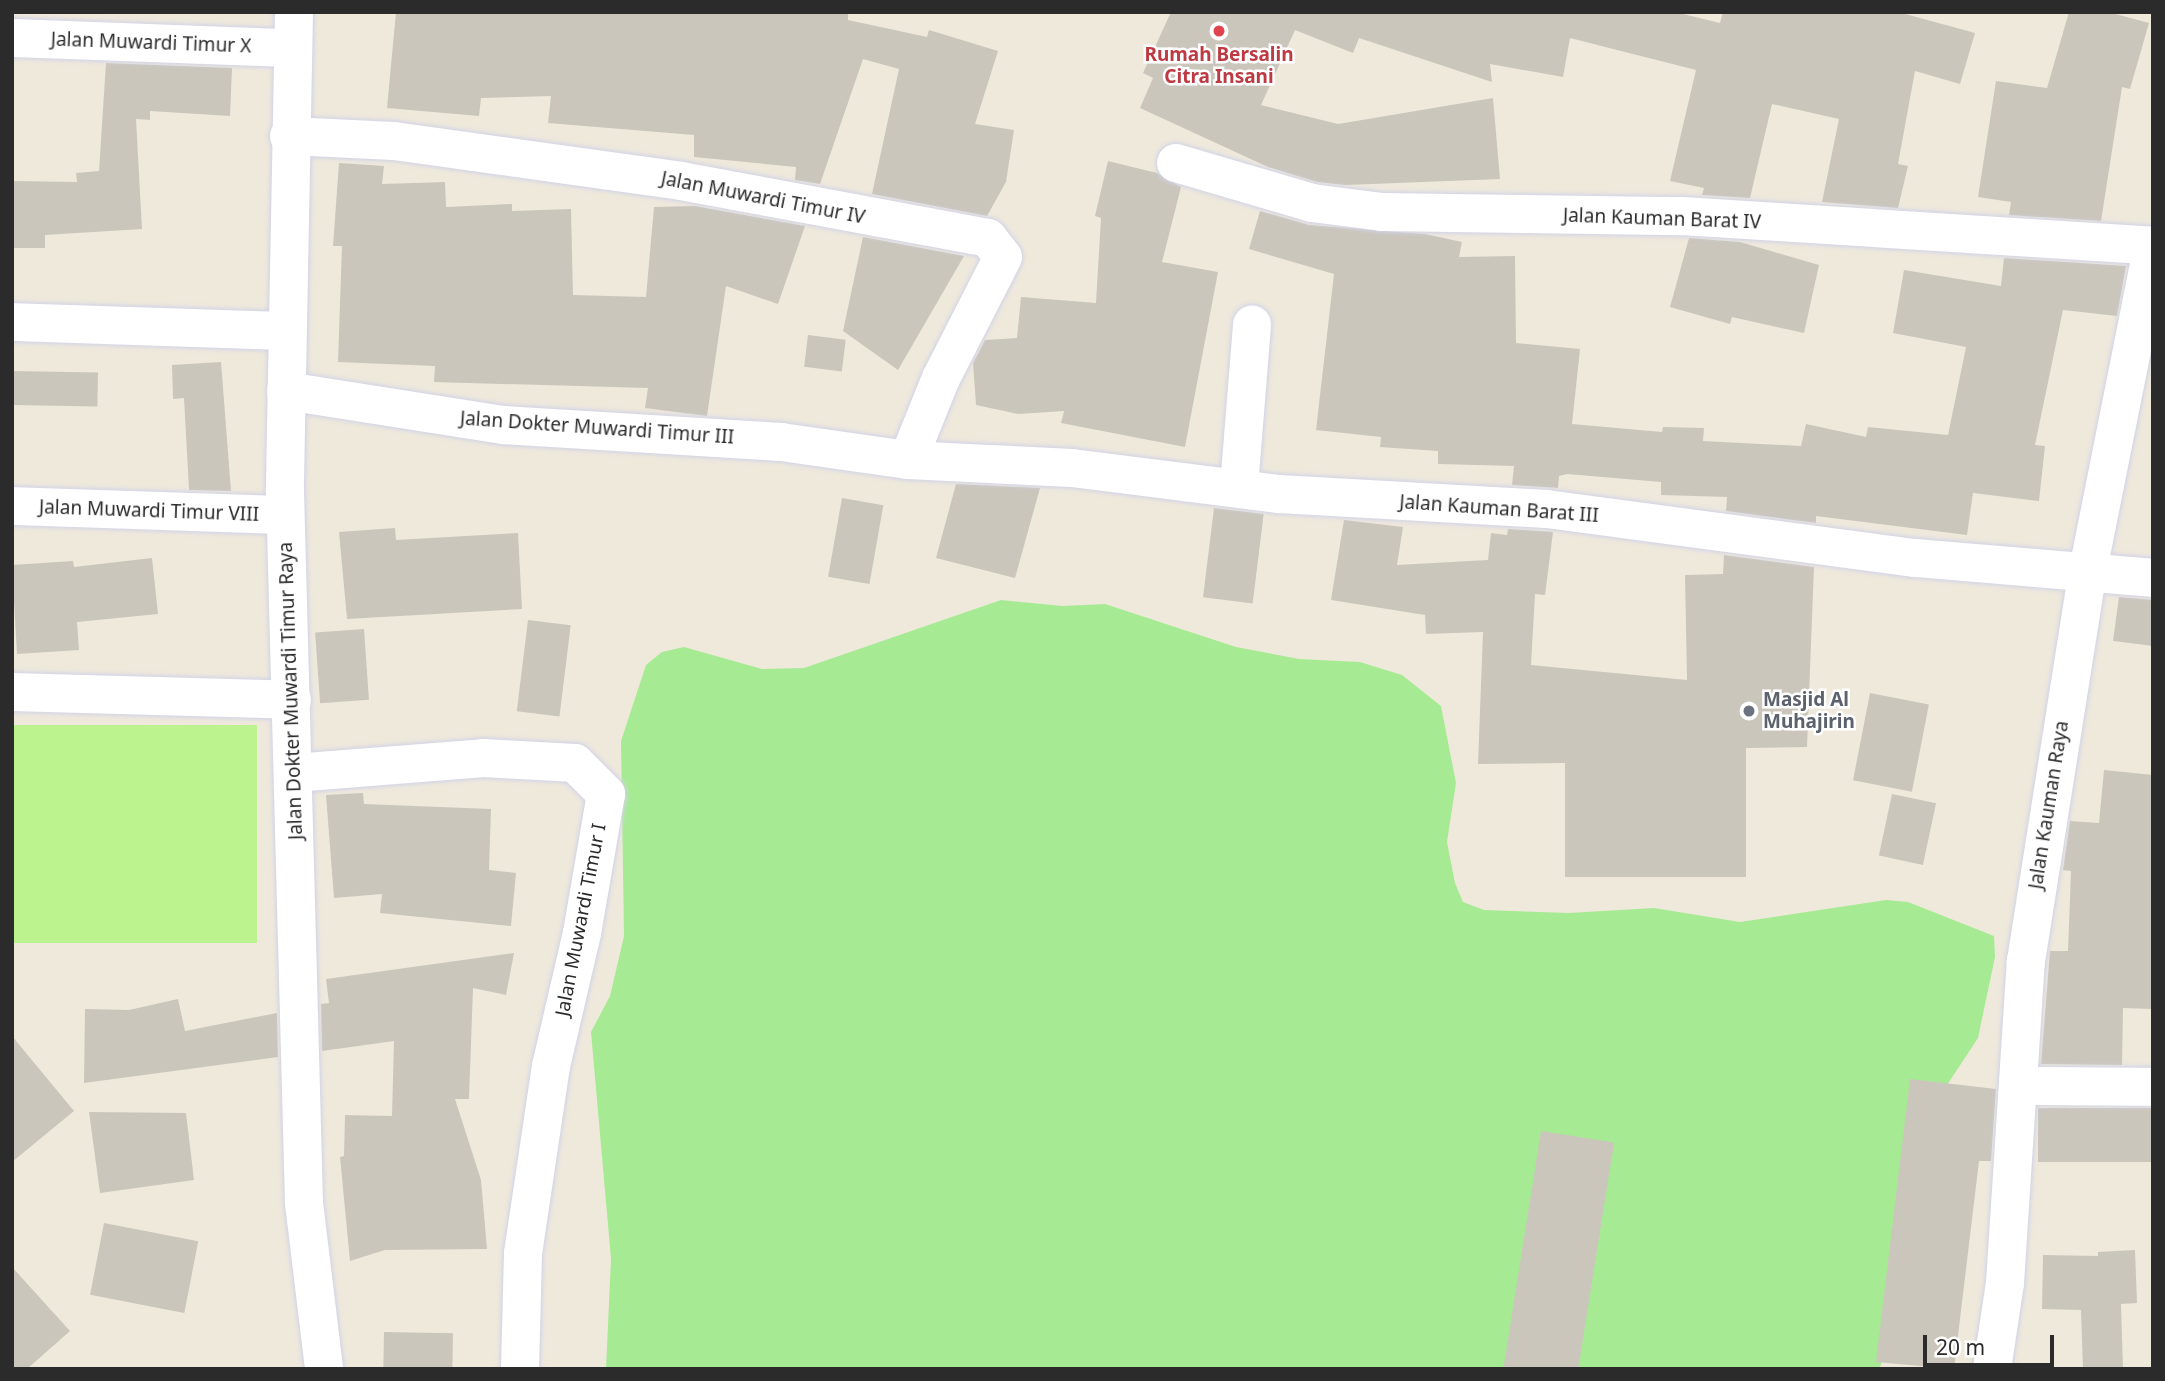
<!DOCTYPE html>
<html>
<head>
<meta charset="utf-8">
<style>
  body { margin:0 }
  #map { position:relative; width:2165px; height:1381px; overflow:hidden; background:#efe9dc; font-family:"Noto Sans",sans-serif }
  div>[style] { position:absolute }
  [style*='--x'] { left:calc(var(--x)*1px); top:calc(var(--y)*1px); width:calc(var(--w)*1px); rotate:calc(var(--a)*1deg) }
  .green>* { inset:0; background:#a7ea94 }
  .pitch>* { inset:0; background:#bdf38e; transform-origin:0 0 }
  .building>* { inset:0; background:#cac6bc; transform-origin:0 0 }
  .roads { filter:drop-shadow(0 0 2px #d1d3e6) drop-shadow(0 0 2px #d1d3e6) }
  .minor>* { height:38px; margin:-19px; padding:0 19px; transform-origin:19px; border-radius:19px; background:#fff }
  .dots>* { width:19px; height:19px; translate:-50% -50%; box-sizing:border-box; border:4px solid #fff; border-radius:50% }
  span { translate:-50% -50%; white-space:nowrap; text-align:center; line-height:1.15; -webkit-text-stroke:5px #fff; paint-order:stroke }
  .street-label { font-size:19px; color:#2b2b2b }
  .health-label { font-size:19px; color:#be3a42; font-weight:700 }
  .worship-label { font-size:19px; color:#5b616d; font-weight:700 }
  .left { translate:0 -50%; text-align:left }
  .frame { position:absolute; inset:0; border:14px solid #2b2b2b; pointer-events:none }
  .scale { position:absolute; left:1923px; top:1335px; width:131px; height:32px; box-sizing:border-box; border:4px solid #2b2b2b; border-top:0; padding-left:9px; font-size:21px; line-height:24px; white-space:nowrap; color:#2b2b2b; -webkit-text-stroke:5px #fff; paint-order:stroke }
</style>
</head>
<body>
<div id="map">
  <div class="green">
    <i style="clip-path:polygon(1001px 600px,1063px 606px,1105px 604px,1236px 647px,1299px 659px,1360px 662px,1402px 675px,1441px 706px,1456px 783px,1447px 842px,1455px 883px,1463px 902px,1484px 910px,1569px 913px,1654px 908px,1740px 922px,1886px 900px,1908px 902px,1994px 936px,1995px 957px,1978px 1038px,1922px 1123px,1895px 1331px,1879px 1369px,606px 1369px,611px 1259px,591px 1032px,610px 996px,624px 936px,621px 741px,646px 665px,662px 652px,684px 647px,762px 669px,804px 668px)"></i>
  </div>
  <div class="pitch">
    <i style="left:12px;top:725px;width:245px;height:218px"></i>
  </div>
  <div class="building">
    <i style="clip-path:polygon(396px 12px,848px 12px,848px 20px,927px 37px,929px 30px,998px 51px,975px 124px,1014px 130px,1006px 182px,987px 216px,872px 194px,899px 69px,863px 59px,820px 184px,795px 180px,796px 167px,694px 157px,694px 135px,548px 123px,551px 96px,481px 98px,479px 116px,387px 108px)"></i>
    <i style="clip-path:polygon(1171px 12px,1675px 12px,1720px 23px,1723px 12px,1898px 12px,1975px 33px,1960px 84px,1915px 71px,1898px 164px,1908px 166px,1898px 208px,1822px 202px,1839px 119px,1772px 104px,1750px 198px,1702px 195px,1704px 188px,1670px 181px,1696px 70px,1570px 38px,1563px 77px,1490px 64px,1492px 82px,1359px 38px,1353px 53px,1295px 30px,1261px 105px,1338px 124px,1493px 98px,1500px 179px,1346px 185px,1317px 182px,1268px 167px,1140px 108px,1153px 78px,1143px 73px)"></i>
    <i style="clip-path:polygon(2069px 12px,2108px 12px,2149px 23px,2130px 89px,2122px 87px,2101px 221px,2009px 215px,2011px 202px,1978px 197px,1996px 81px,2047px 88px)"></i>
    <i style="clip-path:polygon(106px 63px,232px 68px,230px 116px,150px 111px,150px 120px,136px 119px,142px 229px,45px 235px,45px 248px,12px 248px,12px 181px,77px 182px,76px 173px,99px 171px)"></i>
    <i style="clip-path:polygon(1108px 161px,1157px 173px,1181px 187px,1162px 262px,1218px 272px,1185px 447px,1061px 423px,1064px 411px,1018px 414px,976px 405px,973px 363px,985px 340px,1017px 338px,1021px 297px,1096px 303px,1101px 218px,1095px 216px)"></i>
    <i style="clip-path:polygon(339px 163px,384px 166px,382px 184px,445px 182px,446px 207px,512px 204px,512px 211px,571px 209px,573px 295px,646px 297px,654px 207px,695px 206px,805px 226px,778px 304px,726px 286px,707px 416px,645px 408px,648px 388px,434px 382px,435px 366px,338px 362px,342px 246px,333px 246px)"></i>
    <i style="clip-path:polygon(1260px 211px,1309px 225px,1425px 234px,1462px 242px,1459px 257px,1515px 256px,1516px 343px,1580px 349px,1572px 424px,1662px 432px,1663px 427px,1704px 428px,1703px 441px,1801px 446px,1806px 424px,1866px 437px,1868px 427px,1948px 435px,1966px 347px,1893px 333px,1904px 270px,2001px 286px,2004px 258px,2126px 266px,2117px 316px,2063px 310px,2035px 445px,2045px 446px,2039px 501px,1973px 493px,1967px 535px,1816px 516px,1816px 523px,1726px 511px,1727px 497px,1661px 495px,1661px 482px,1567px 474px,1559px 476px,1558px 488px,1512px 485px,1514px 466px,1438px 464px,1438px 451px,1380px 447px,1381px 437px,1316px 430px,1334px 274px,1249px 249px)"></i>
    <i style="clip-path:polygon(863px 237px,964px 256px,898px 370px,843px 331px)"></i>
    <i style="clip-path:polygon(1689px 238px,1740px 242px,1819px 265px,1804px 333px,1732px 317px,1730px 324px,1670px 307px)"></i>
    <i style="left:808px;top:335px;width:38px;height:32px;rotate:7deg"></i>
    <i style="clip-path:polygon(221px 362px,231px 491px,189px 490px,184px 398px,173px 399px,172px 365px)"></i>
    <i style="left:12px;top:371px;width:86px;height:34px;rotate:1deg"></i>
    <i style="clip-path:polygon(956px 484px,1040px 488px,1015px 578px,936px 558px)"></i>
    <i style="left:842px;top:498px;width:42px;height:80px;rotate:10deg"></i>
    <i style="left:1214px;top:508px;width:50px;height:90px;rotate:7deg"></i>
    <i style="clip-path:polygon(1344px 520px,1403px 527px,1397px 565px,1488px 560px,1491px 533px,1507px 535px,1508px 529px,1553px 532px,1545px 595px,1535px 594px,1531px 665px,1687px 680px,1685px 575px,1723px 574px,1724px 555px,1814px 567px,1807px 747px,1746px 748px,1746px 877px,1565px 877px,1565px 763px,1478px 764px,1483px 632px,1426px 634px,1425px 615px,1331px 600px)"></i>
    <i style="clip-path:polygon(395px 528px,396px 540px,518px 533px,522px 609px,347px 619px,339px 532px)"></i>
    <i style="clip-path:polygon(152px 558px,158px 614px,77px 622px,79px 650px,17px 654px,12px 565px,73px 561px,74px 567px)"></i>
    <i style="clip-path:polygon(2119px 597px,2153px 600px,2153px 646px,2113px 641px)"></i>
    <i style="left:528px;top:620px;width:43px;height:92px;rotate:7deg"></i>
    <i style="left:364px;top:629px;width:71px;height:49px;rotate:86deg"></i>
    <i style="left:1870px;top:693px;width:60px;height:89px;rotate:11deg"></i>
    <i style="clip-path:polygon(2104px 770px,2153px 775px,2153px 1009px,2123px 1008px,2122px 1065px,2041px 1064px,2050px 951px,2068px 951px,2071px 871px,2063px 870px,2070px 821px,2099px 823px)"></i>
    <i style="clip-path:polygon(363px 793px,364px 804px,491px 809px,489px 870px,516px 873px,511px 926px,380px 913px,382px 894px,334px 898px,326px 795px)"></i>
    <i style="left:1892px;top:794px;width:45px;height:63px;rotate:12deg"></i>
    <i style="clip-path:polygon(514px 953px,506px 995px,473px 988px,469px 1099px,455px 1099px,481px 1180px,487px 1249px,385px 1250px,350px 1261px,340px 1157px,344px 1156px,345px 1115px,392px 1116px,394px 1041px,322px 1051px,321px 1004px,329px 1003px,326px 979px)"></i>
    <i style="clip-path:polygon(178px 999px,185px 1031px,277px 1013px,278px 1057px,84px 1083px,85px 1009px,129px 1010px)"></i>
    <i style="clip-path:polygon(12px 1036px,74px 1111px,12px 1162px)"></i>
    <i style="clip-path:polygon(1910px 1079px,1996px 1089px,1991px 1161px,1979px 1161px,1954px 1369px,1876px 1362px)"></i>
    <i style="left:2038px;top:1108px;width:115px;height:54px"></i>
    <i style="clip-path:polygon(89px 1112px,186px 1113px,194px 1180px,100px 1193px)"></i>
    <i style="left:1541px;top:1131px;width:74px;height:241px;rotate:9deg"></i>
    <i style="left:104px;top:1223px;width:96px;height:73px;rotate:11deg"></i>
    <i style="clip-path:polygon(2135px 1250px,2137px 1303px,2121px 1304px,2123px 1369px,2083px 1369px,2081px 1310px,2042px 1309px,2043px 1255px,2098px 1256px,2098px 1252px)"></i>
    <i style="clip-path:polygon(12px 1267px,70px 1331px,27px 1369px,12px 1369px)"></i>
    <i style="left:384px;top:1332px;width:69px;height:37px;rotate:1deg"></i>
  </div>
  <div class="roads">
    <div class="minor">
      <i style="--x:294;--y:12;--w:480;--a:91.1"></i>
      <i style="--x:285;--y:492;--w:711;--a:88.47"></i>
      <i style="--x:304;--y:1203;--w:167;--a:83.1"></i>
      <i style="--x:12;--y:38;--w:278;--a:2.1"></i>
      <i style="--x:289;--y:136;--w:105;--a:2.7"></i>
      <i style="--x:394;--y:141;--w:290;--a:7.9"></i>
      <i style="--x:681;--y:181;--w:312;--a:10.5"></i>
      <i style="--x:988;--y:238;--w:24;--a:52"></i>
      <i style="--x:1003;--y:257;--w:136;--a:117.1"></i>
      <i style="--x:941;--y:378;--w:88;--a:111.9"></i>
      <i style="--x:1176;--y:163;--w:142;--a:16.4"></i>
      <i style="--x:1312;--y:203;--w:71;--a:7.3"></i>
      <i style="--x:1382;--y:212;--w:300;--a:0.8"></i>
      <i style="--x:1682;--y:216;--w:472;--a:3.6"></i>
      <i style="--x:12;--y:322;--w:275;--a:1.9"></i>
      <i style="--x:286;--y:391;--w:220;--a:8.9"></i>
      <i style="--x:503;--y:425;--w:279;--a:3.5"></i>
      <i style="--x:781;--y:442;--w:128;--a:8.1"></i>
      <i style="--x:908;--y:460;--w:164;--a:2.8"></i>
      <i style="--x:1072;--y:468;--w:209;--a:7.2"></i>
      <i style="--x:1279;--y:494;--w:268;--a:3.2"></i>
      <i style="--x:1547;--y:509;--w:372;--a:7.6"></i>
      <i style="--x:1916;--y:558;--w:238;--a:4.8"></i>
      <i style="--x:1239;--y:487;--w:163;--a:-85.4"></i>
      <i style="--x:12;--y:506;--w:273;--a:1.9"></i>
      <i style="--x:12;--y:692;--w:280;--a:1.6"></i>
      <i style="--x:294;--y:773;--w:190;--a:-4.5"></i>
      <i style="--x:483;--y:758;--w:92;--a:3.1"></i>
      <i style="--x:575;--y:763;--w:44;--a:45"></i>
      <i style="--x:606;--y:794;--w:141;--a:99.8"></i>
      <i style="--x:582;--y:933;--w:137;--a:103.1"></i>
      <i style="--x:551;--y:1066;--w:190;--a:98.5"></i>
      <i style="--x:523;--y:1254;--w:115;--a:91.5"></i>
      <i style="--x:2020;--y:1086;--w:133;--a:0.4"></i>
      <i style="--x:1992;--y:1369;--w:87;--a:-81.4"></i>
      <i style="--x:2005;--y:1283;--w:323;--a:-86.3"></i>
      <i style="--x:2026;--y:961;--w:396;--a:-81"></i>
      <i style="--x:2088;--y:570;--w:330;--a:-78.7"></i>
    </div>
  </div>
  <div class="dots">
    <i style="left:1219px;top:31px;background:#e0444e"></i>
    <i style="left:1749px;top:711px;background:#6b7280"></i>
  </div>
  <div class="street-label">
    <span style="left:151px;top:43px;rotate:2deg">Jalan Muwardi Timur X</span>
    <span style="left:763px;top:198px;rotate:11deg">Jalan Muwardi Timur IV</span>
    <span style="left:1662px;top:219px;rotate:2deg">Jalan Kauman Barat IV</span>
    <span style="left:597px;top:428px;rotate:4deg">Jalan Dokter Muwardi Timur III</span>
    <span style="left:1499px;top:509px;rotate:4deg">Jalan Kauman Barat III</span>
    <span style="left:149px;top:511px;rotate:2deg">Jalan Muwardi Timur VIII</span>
    <span style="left:291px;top:691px;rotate:-92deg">Jalan Dokter Muwardi Timur Raya</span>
    <span style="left:2049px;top:805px;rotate:-81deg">Jalan Kauman Raya</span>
    <span style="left:581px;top:920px;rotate:-79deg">Jalan Muwardi Timur I</span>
  </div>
  <div class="health-label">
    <span style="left:1219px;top:66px">Rumah Bersalin<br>Citra Insani</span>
  </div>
  <div class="worship-label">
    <span class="left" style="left:1763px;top:711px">Masjid Al<br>Muhajirin</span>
  </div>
  <div class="frame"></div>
  <div class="scale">20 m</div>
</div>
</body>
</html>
